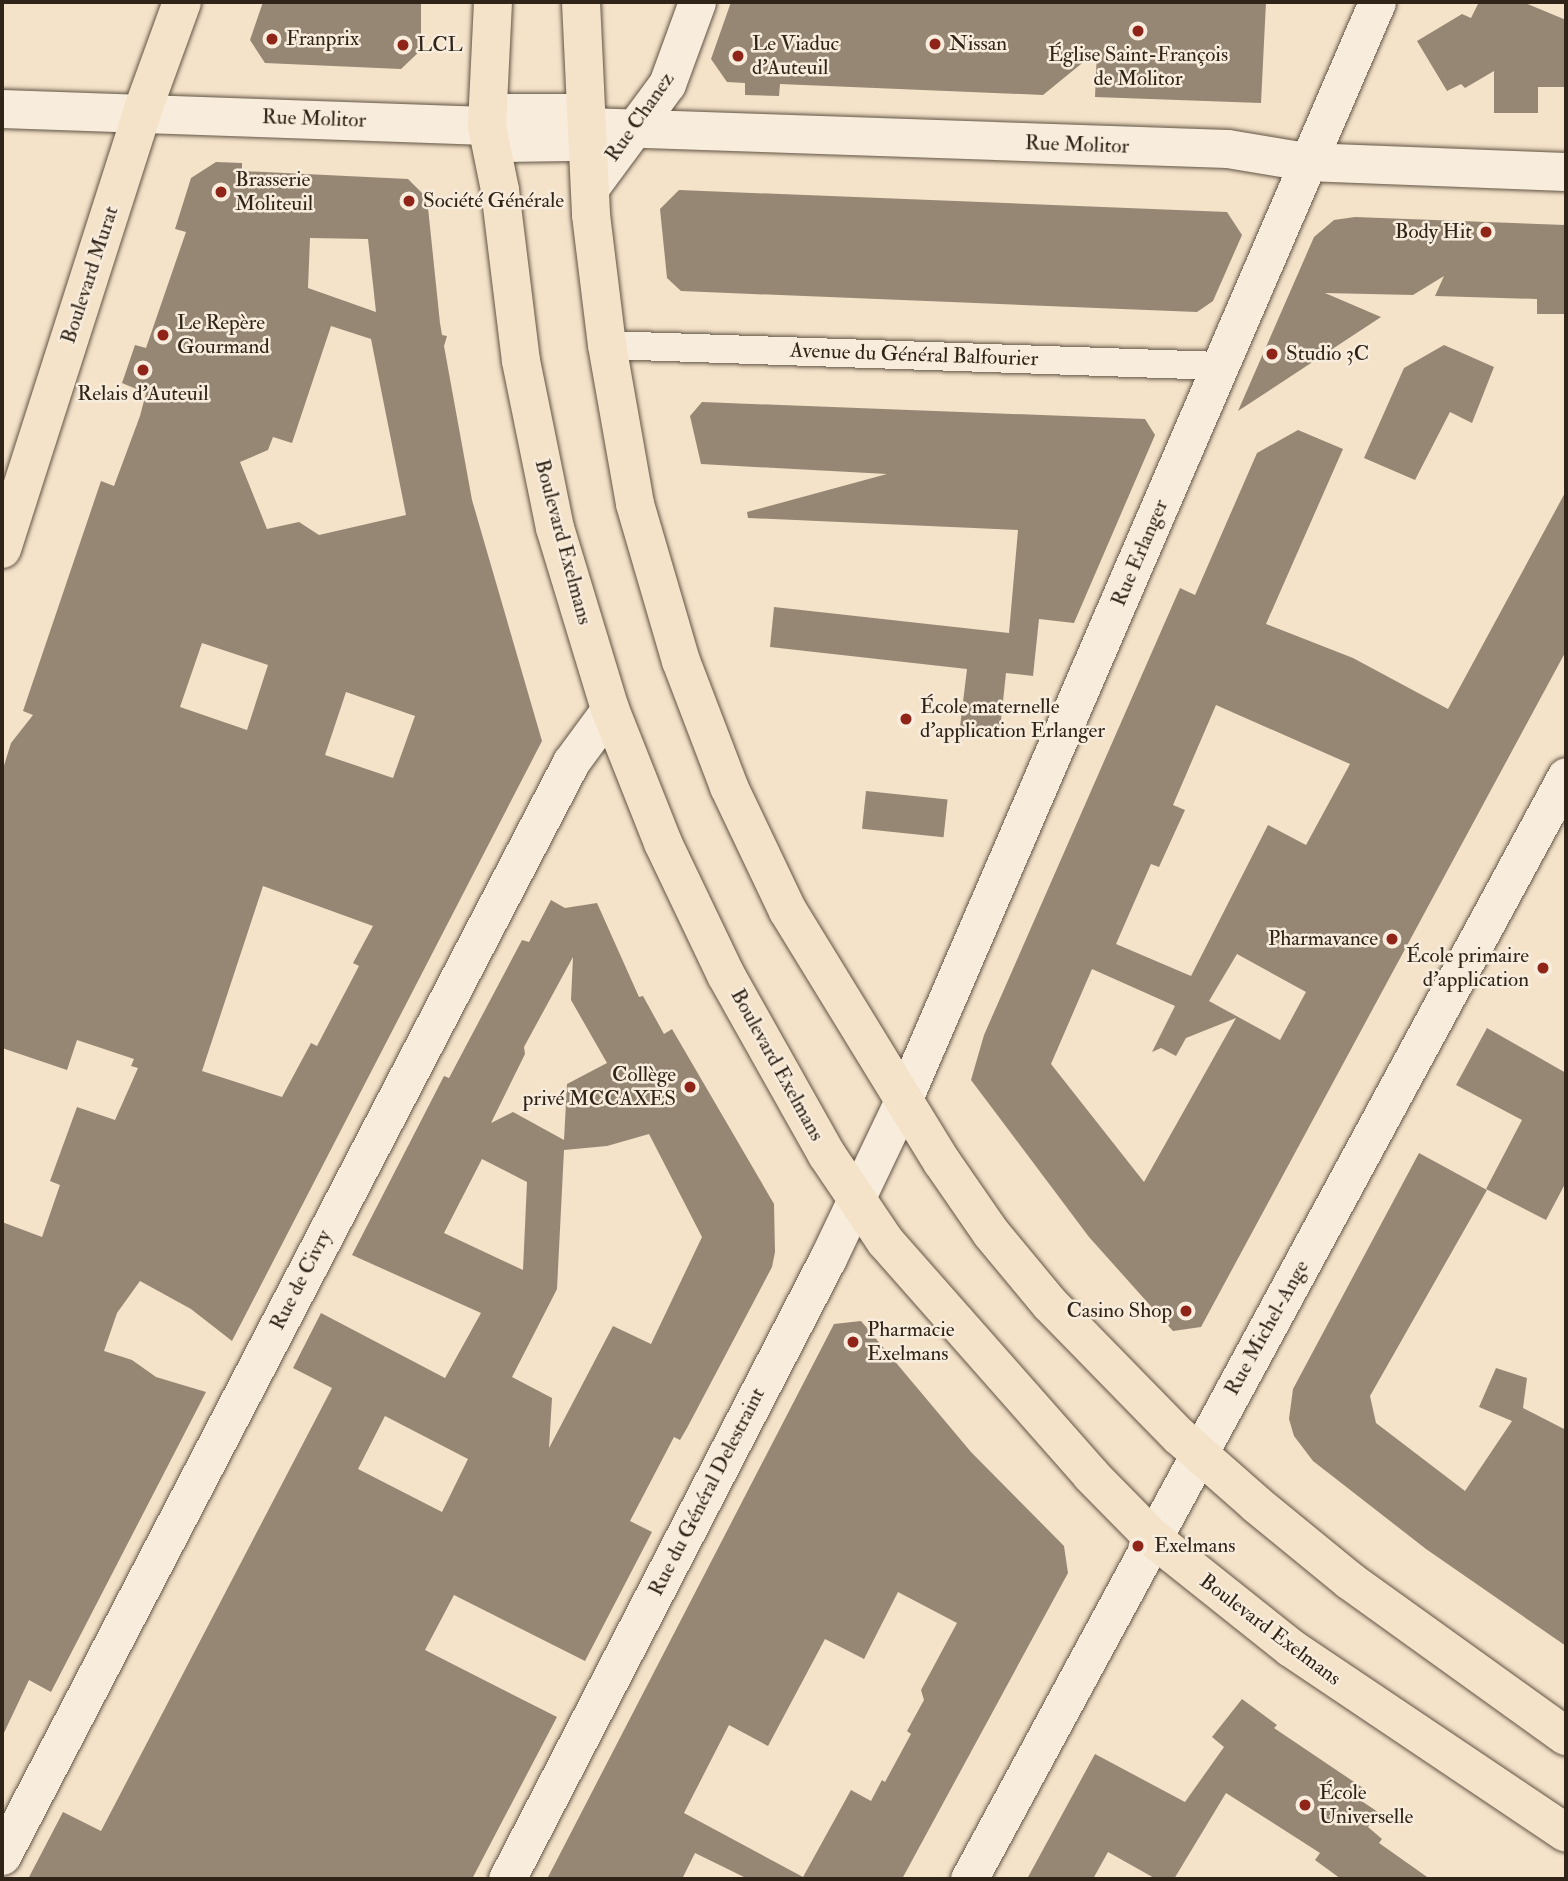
<!DOCTYPE html>
<html>
<head>
<meta charset="utf-8">
<style>
  body { margin:0 }
  #map { position:relative; width:1568px; height:1881px; overflow:hidden; background:#f4e2c9; font-family:"IM FELL Double Pica",serif }
  div>[style] { position:absolute }
  [style*='--x'] { left:calc(var(--x)*1px); top:calc(var(--y)*1px); width:calc(var(--w)*1px); rotate:calc(var(--a)*1deg) }
  .building>* { inset:0; background:#968774; transform-origin:0 0 }
  .roads { filter:drop-shadow(0 0 2px #615444) drop-shadow(0 0 2px #615444) }
  .pedestrian>* { height:28px; margin:-14px; padding:0 14px; transform-origin:14px; border-radius:14px; background:#f8ecdc }
  .minor>* { height:37px; margin:-18.5px; padding:0 18.5px; transform-origin:18.5px; border-radius:18.5px; background:#f8ecdc }
  .tertiary>* { height:38px; margin:-19px; padding:0 19px; transform-origin:19px; border-radius:19px; background:#f8ecdc }
  .primary>* { height:38px; margin:-19px; padding:0 19px; transform-origin:19px; border-radius:19px; background:#f4e2c9 }
  .dots>* { width:19px; height:19px; translate:-50% -50%; box-sizing:border-box; border:4px solid #f8ecdc; border-radius:50% }
  span { translate:-50% -50%; white-space:nowrap; text-align:center; line-height:1.15; -webkit-text-stroke:5px #f8ecdc; paint-order:stroke }
  .poi-label { font-size:21px; color:#302418 }
  .left { translate:0 -50%; text-align:left }
  .right { translate:-100% -50%; text-align:right }
  .street-label { font-size:21px; color:#302418 }
  .frame { position:absolute; inset:0; border:4px solid #302418; pointer-events:none }
</style>
</head>
<body>
<div id="map">
  <div class="building">
    <i style="clip-path:polygon(263px 2px,421px 2px,421px 50px,401px 69px,265px 63px,250px 40px)"></i>
    <i style="clip-path:polygon(731px 2px,1266px 2px,1261px 103px,1095px 97px,1097px 51px,1043px 95px,780px 84px,779px 96px,745px 95px,745px 83px,727px 82px,711px 59px)"></i>
    <i style="clip-path:polygon(1479px 2px,1523px 2px,1566px 20px,1566px 87px,1538px 87px,1538px 113px,1494px 113px,1494px 71px,1465px 88px,1461px 84px,1447px 91px,1417px 41px,1462px 14px,1471px 18px)"></i>
    <i style="clip-path:polygon(evenodd,216px 162px,242px 163px,242px 171px,408px 179px,427px 198px,440px 323px,442px 335px,447px 336px,444px 346px,472px 500px,542px 741px,232px 1341px,191px 1309px,140px 1281px,117px 1313px,104px 1351px,132px 1360px,156px 1377px,206px 1392px,51px 1692px,29px 1680px,2px 1737px,2px 1222px,42px 1237px,60px 1185px,50px 1181px,77px 1107px,115px 1120px,138px 1068px,131px 1066px,134px 1059px,77px 1040px,67px 1070px,2px 1048px,2px 772px,11px 743px,33px 715px,23px 711px,101px 481px,114px 486px,140px 416px,146px 393px,122px 383px,135px 345px,146px 348px,186px 232px,175px 229px,191px 178px,216px 162px,310px 238px,368px 239px,376px 312px,308px 288px,310px 238px,216px 162px,331px 326px,371px 339px,406px 515px,319px 535px,299px 522px,267px 529px,240px 462px,268px 450px,273px 437px,292px 443px,331px 326px,216px 162px,202px 643px,268px 665px,247px 730px,180px 707px,202px 643px,216px 162px,346px 692px,415px 716px,393px 778px,325px 755px,346px 692px,216px 162px,263px 886px,373px 926px,353px 963px,359px 966px,317px 1046px,311px 1043px,282px 1097px,202px 1071px,263px 886px)"></i>
    <i style="clip-path:polygon(679px 190px,1227px 212px,1242px 235px,1213px 301px,1197px 312px,681px 291px,667px 278px,660px 209px)"></i>
    <i style="clip-path:polygon(1355px 217px,1566px 225px,1566px 314px,1537px 314px,1537px 299px,1435px 296px,1444px 276px,1413px 295px,1325px 293px,1381px 317px,1238px 411px,1314px 237px,1334px 220px)"></i>
    <i style="clip-path:polygon(1444px 345px,1494px 367px,1472px 423px,1450px 412px,1415px 480px,1364px 458px,1404px 368px)"></i>
    <i style="clip-path:polygon(702px 402px,1145px 419px,1155px 435px,1074px 623px,1039px 619px,1033px 676px,1006px 673px,999px 739px,959px 735px,967px 669px,770px 647px,774px 607px,1009px 633px,1018px 530px,748px 518px,747px 512px,887px 474px,701px 464px,690px 416px)"></i>
    <i style="clip-path:polygon(evenodd,1298px 430px,1343px 449px,1266px 624px,1353px 658px,1448px 709px,1566px 491px,1566px 651px,1201px 1327px,1173px 1331px,1089px 1237px,971px 1080px,984px 1035px,1180px 588px,1195px 595px,1257px 453px,1298px 430px,1216px 705px,1350px 764px,1306px 845px,1268px 825px,1191px 976px,1116px 944px,1151px 864px,1159px 867px,1185px 810px,1173px 805px,1216px 705px,1298px 430px,1237px 954px,1306px 992px,1280px 1040px,1209px 1001px,1237px 954px,1298px 430px,1092px 969px,1175px 1006px,1152px 1052px,1161px 1048px,1176px 1056px,1186px 1038px,1236px 1018px,1144px 1182px,1051px 1064px,1092px 969px)"></i>
    <i style="left:866px;top:791px;width:82px;height:38px;rotate:6deg"></i>
    <i style="clip-path:polygon(evenodd,551px 900px,565px 908px,597px 903px,639px 997px,643px 996px,664px 1034px,672px 1029px,774px 1204px,775px 1252px,772px 1267px,687px 1428px,680px 1440px,674px 1437px,630px 1521px,652px 1532px,585px 1661px,454px 1595px,425px 1650px,557px 1717px,472px 1879px,28px 1879px,63px 1812px,101px 1831px,332px 1388px,293px 1368px,321px 1313px,445px 1378px,481px 1313px,352px 1255px,444px 1076px,449px 1078px,522px 940px,529px 942px,551px 900px,573px 957px,571px 1000px,607px 1063px,567px 1084px,564px 1140px,513px 1112px,491px 1123px,525px 1054px,524px 1047px,573px 957px,551px 900px,649px 1134px,702px 1237px,651px 1344px,613px 1326px,549px 1448px,552px 1398px,512px 1377px,557px 1289px,564px 1150px,607px 1146px,649px 1134px,551px 900px,482px 1159px,527px 1182px,523px 1270px,444px 1233px,482px 1159px,551px 900px,385px 1416px,468px 1459px,442px 1512px,358px 1469px,385px 1416px)"></i>
    <i style="clip-path:polygon(1487px 1028px,1566px 1073px,1566px 1182px,1546px 1220px,1486px 1189px,1522px 1120px,1456px 1085px)"></i>
    <i style="clip-path:polygon(1419px 1153px,1487px 1190px,1370px 1396px,1376px 1423px,1465px 1491px,1512px 1421px,1479px 1407px,1496px 1368px,1527px 1378px,1523px 1408px,1566px 1430px,1566px 1646px,1426px 1549px,1313px 1461px,1294px 1436px,1289px 1419px,1293px 1389px)"></i>
    <i style="clip-path:polygon(evenodd,861px 1321px,971px 1452px,1064px 1546px,1068px 1573px,902px 1879px,748px 1879px,695px 1853px,682px 1879px,547px 1879px,834px 1324px,861px 1321px,898px 1592px,957px 1623px,921px 1690px,924px 1700px,907px 1731px,911px 1734px,885px 1782px,882px 1780px,871px 1801px,851px 1790px,803px 1877px,684px 1813px,729px 1725px,768px 1746px,825px 1639px,864px 1659px,898px 1592px)"></i>
    <i style="clip-path:polygon(1242px 1699px,1277px 1725px,1274px 1728px,1366px 1790px,1360px 1800px,1378px 1812px,1368px 1827px,1382px 1839px,1379px 1843px,1430px 1879px,1341px 1879px,1315px 1860px,1320px 1853px,1226px 1793px,1174px 1879px,1156px 1879px,1108px 1852px,1093px 1879px,1027px 1879px,1095px 1754px,1185px 1802px,1224px 1747px,1212px 1737px)"></i>
  </div>
  <div class="roads">
    <div class="pedestrian">
      <i style="--x:607;--y:345;--w:614;--a:1.96"></i>
    </div>
    <div class="minor">
      <i style="--x:590;--y:188;--w:129;--a:-53.5"></i>
      <i style="--x:667;--y:84;--w:87;--a:-69.9"></i>
      <i style="--x:2;--y:1856;--w:1233;--a:-62.52"></i>
      <i style="--x:571;--y:762;--w:66;--a:-53.7"></i>
      <i style="--x:507;--y:1879;--w:699;--a:-62.67"></i>
      <i style="--x:828;--y:1258;--w:172;--a:-64.5"></i>
      <i style="--x:902;--y:1103;--w:1199;--a:-66.66"></i>
      <i style="--x:969;--y:1879;--w:1254;--a:-61.58"></i>
    </div>
    <div class="tertiary">
      <i style="--x:2;--y:109;--w:485;--a:2"></i>
      <i style="--x:487;--y:126;--w:23;--a:-34"></i>
      <i style="--x:506;--y:113;--w:63;--a:0"></i>
      <i style="--x:569;--y:113;--w:23;--a:38"></i>
      <i style="--x:587;--y:127;--w:641;--a:1.97"></i>
      <i style="--x:1228;--y:149;--w:79;--a:9.5"></i>
      <i style="--x:1306;--y:162;--w:260;--a:2.2"></i>
      <i style="--x:487;--y:126;--w:24;--a:45"></i>
      <i style="--x:504;--y:143;--w:67;--a:-0.9"></i>
      <i style="--x:571;--y:142;--w:22;--a:-43"></i>
    </div>
    <div class="primary">
      <i style="--x:493;--y:2;--w:124;--a:92.8"></i>
      <i style="--x:487;--y:126;--w:65;--a:78.5"></i>
      <i style="--x:500;--y:190;--w:172;--a:83"></i>
      <i style="--x:521;--y:361;--w:170;--a:78.5"></i>
      <i style="--x:555;--y:528;--w:189;--a:73.1"></i>
      <i style="--x:610;--y:709;--w:144;--a:68.4"></i>
      <i style="--x:663;--y:843;--w:146;--a:64.5"></i>
      <i style="--x:726;--y:975;--w:206;--a:60.7"></i>
      <i style="--x:827;--y:1155;--w:104;--a:56"></i>
      <i style="--x:885;--y:1241;--w:312;--a:48.6"></i>
      <i style="--x:1091;--y:1475;--w:90;--a:45.5"></i>
      <i style="--x:1154;--y:1539;--w:175;--a:38.5"></i>
      <i style="--x:1291;--y:1648;--w:331;--a:33.9"></i>
      <i style="--x:581;--y:2;--w:213;--a:87.3"></i>
      <i style="--x:591;--y:215;--w:131;--a:83"></i>
      <i style="--x:607;--y:345;--w:161;--a:80"></i>
      <i style="--x:635;--y:504;--w:164;--a:73.7"></i>
      <i style="--x:681;--y:661;--w:135;--a:69.1"></i>
      <i style="--x:729;--y:787;--w:137;--a:64.6"></i>
      <i style="--x:788;--y:911;--w:294;--a:58.5"></i>
      <i style="--x:942;--y:1162;--w:86;--a:55.4"></i>
      <i style="--x:991;--y:1233;--w:92;--a:50.3"></i>
      <i style="--x:1050;--y:1304;--w:185;--a:45.7"></i>
      <i style="--x:1179;--y:1436;--w:103;--a:41.4"></i>
      <i style="--x:1256;--y:1504;--w:122;--a:39.3"></i>
      <i style="--x:1350;--y:1581;--w:266;--a:35.7"></i>
      <i style="--x:2;--y:549;--w:459;--a:-72.2"></i>
      <i style="--x:142;--y:112;--w:117;--a:-70"></i>
    </div>
  </div>
  <div class="dots">
    <i style="left:1138px;top:31px;background:#8f2418"></i>
    <i style="left:272px;top:39px;background:#8f2418"></i>
    <i style="left:935px;top:44px;background:#8f2418"></i>
    <i style="left:403px;top:45px;background:#8f2418"></i>
    <i style="left:738px;top:56px;background:#8f2418"></i>
    <i style="left:221px;top:192px;background:#8f2418"></i>
    <i style="left:409px;top:201px;background:#8f2418"></i>
    <i style="left:1486px;top:232px;background:#8f2418"></i>
    <i style="left:163px;top:335px;background:#8f2418"></i>
    <i style="left:1272px;top:354px;background:#8f2418"></i>
    <i style="left:143px;top:370px;background:#8f2418"></i>
    <i style="left:906px;top:719px;background:#8f2418"></i>
    <i style="left:1392px;top:939px;background:#8f2418"></i>
    <i style="left:1543px;top:968px;background:#8f2418"></i>
    <i style="left:690px;top:1087px;background:#8f2418"></i>
    <i style="left:1186px;top:1311px;background:#8f2418"></i>
    <i style="left:853px;top:1342px;background:#8f2418"></i>
    <i style="left:1138px;top:1546px;background:#8f2418"></i>
    <i style="left:1305px;top:1805px;background:#8f2418"></i>
  </div>
  <div class="poi-label">
    <span class="left" style="left:286px;top:39px">Franprix</span>
    <span class="left" style="left:752px;top:56px">Le Viaduc<br>d'Auteuil</span>
    <span class="left" style="left:949px;top:44px">Nissan</span>
    <span class="left" style="left:417px;top:45px">LCL</span>
    <span style="left:1138px;top:67px">Église Saint-François<br>de Molitor</span>
    <span class="left" style="left:235px;top:192px">Brasserie<br>Moliteuil</span>
    <span class="left" style="left:423px;top:201px">Société Générale</span>
    <span class="right" style="left:1472px;top:232px">Body Hit</span>
    <span class="left" style="left:177px;top:335px">Le Repère<br>Gourmand</span>
    <span class="left" style="left:1286px;top:354px">Studio 3C</span>
    <span style="left:143px;top:394px">Relais d'Auteuil</span>
    <span class="left" style="left:920px;top:719px">École maternelle<br>d'application Erlanger</span>
    <span class="right" style="left:1378px;top:939px">Pharmavance</span>
    <span class="right" style="left:1529px;top:968px">École primaire<br>d'application</span>
    <span class="right" style="left:676px;top:1087px">Collège<br>privé MCCAXES</span>
    <span class="right" style="left:1172px;top:1311px">Casino Shop</span>
    <span class="left" style="left:867px;top:1342px">Pharmacie<br>Exelmans</span>
    <span class="left" style="left:1154px;top:1546px">Exelmans</span>
    <span class="left" style="left:1319px;top:1805px">École<br>Universelle</span>
  </div>
  <div class="street-label">
    <span style="left:640px;top:117px;rotate:-55deg">Rue Chanez</span>
    <span style="left:314px;top:119px;rotate:2deg">Rue Molitor</span>
    <span style="left:1077px;top:145px;rotate:2deg">Rue Molitor</span>
    <span style="left:90px;top:275px;rotate:-72deg">Boulevard Murat</span>
    <span style="left:914px;top:355px;rotate:2deg">Avenue du Général Balfourier</span>
    <span style="left:563px;top:542px;rotate:75deg">Boulevard Exelmans</span>
    <span style="left:1140px;top:553px;rotate:-67deg">Rue Erlanger</span>
    <span style="left:777px;top:1065px;rotate:61deg">Boulevard Exelmans</span>
    <span style="left:301px;top:1280px;rotate:-63deg">Rue de Civry</span>
    <span style="left:1267px;top:1328px;rotate:-61deg">Rue Michel-Ange</span>
    <span style="left:707px;top:1492px;rotate:-63deg">Rue du Général Delestraint</span>
    <span style="left:1270px;top:1630px;rotate:37deg">Boulevard Exelmans</span>
  </div>
  <div class="frame"></div>
</div>
</body>
</html>
